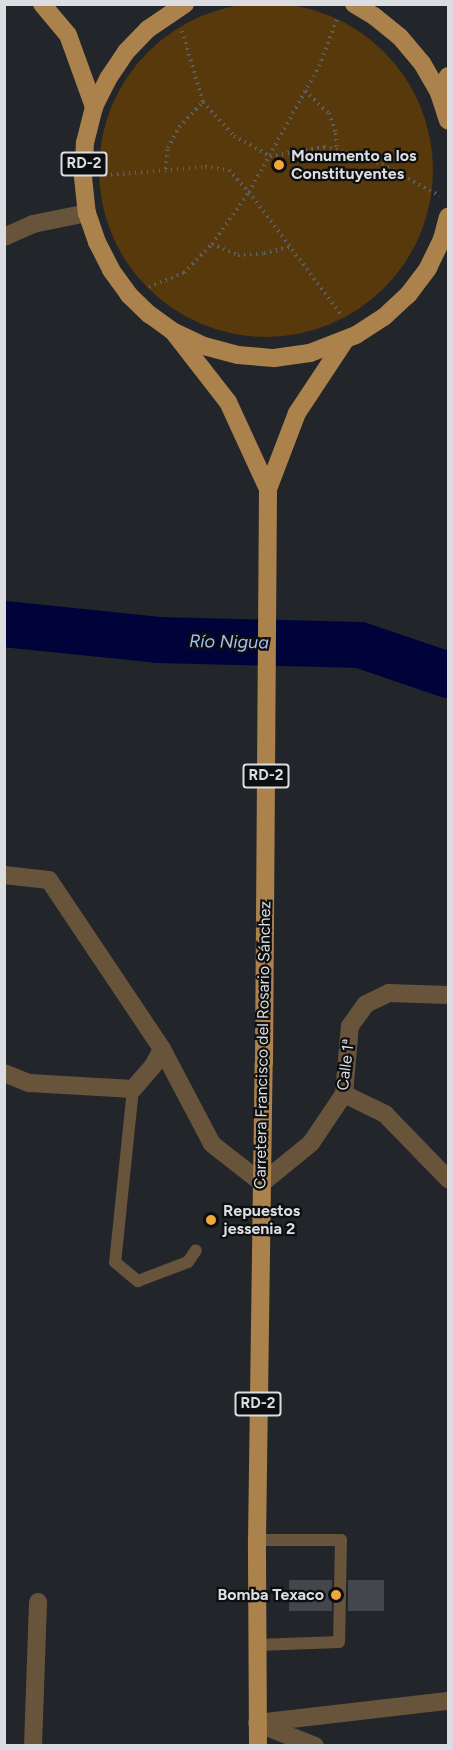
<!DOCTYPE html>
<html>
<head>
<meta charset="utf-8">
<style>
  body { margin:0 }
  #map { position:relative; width:453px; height:1750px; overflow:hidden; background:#22252a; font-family:Figtree,sans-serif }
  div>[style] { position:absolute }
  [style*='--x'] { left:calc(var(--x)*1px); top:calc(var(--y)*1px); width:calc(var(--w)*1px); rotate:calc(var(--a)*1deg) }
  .green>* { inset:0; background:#58390b }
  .round { border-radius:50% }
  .river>* { height:46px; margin:-23px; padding:0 23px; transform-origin:23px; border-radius:23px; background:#000339 }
  .building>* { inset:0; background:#43474c; transform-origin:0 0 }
  .path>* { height:4px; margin-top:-2px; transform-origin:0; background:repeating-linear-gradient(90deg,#5d6064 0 1.5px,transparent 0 6px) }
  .lane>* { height:12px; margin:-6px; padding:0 6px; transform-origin:6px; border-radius:6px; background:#68543b }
  .street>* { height:18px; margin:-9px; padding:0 9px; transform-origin:9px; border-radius:9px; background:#68543b }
  .primary>* { height:18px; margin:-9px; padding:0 9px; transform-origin:9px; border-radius:9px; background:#ab824c }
  .dots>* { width:16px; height:16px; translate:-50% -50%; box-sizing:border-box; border:3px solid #0d0e10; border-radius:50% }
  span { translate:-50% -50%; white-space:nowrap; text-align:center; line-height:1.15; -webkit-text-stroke:4.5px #0d0e10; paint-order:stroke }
  .shield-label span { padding:2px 4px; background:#0d0e10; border:2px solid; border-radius:4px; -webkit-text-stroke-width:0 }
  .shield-label { font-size:15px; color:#dbdde0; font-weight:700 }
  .poi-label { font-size:16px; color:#dbdde0; font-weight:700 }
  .left { translate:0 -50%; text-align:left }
  .right { translate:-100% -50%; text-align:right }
  .street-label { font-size:16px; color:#dbdde0 }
  .water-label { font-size:18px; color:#a4c0f4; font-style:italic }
  .frame { position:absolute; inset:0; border:6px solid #dbdde0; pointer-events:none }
</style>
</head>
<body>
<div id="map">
  <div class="green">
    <i class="round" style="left:99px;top:3px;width:334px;height:334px"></i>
  </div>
  <div class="river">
    <i style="--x:4;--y:624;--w:155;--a:5.9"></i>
    <i style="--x:158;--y:640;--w:202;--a:1.4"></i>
    <i style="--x:360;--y:645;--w:93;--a:18.8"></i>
  </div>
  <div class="building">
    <i style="left:289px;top:1580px;width:43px;height:31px"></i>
    <i style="left:348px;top:1580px;width:36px;height:31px"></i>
  </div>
  <div class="path">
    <i style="--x:182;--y:31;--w:74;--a:73.5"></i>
    <i style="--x:203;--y:102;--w:46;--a:47.6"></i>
    <i style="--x:234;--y:136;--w:41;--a:29.1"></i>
    <i style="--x:270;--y:156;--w:55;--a:-9.5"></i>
    <i style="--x:324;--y:147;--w:31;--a:13"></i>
    <i style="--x:354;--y:154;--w:30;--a:20"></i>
    <i style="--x:382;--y:164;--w:66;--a:28.9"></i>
    <i style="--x:305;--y:91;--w:33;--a:43"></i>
    <i style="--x:329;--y:113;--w:21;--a:71"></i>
    <i style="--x:336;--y:133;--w:17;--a:87"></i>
    <i style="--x:166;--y:169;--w:21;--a:-85"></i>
    <i style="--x:168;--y:148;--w:24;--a:-62"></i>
    <i style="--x:179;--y:127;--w:35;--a:-46"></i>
    <i style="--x:105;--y:175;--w:100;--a:-4.6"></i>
    <i style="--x:205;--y:167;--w:24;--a:7"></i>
    <i style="--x:229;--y:170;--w:30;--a:48"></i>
    <i style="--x:249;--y:192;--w:156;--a:53.1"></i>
    <i style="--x:212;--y:244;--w:28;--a:23"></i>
    <i style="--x:238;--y:255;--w:26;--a:-4"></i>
    <i style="--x:264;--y:253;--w:27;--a:-13"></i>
    <i style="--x:149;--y:287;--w:38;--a:-22"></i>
    <i style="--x:184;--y:273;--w:40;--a:-46"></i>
    <i style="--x:212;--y:244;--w:64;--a:-54.6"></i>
    <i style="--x:249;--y:192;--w:144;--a:-60.9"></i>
    <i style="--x:319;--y:66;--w:53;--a:-68.8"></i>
  </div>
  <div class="lane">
    <i style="--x:133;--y:1089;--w:174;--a:95.9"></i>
    <i style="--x:115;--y:1262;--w:30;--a:40"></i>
    <i style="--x:138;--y:1281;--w:53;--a:-20.8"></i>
    <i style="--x:188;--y:1262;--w:14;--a:-56"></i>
    <i style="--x:257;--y:1540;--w:84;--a:0"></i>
    <i style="--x:341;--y:1540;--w:102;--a:91.1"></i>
    <i style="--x:339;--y:1642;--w:82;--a:177.9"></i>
  </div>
  <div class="street">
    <i style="--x:4;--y:237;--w:32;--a:-24"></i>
    <i style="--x:33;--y:224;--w:55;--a:-11.5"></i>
    <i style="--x:4;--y:875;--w:45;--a:6.3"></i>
    <i style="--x:49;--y:880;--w:203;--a:56.2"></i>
    <i style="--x:162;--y:1049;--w:107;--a:62.2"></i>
    <i style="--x:212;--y:1144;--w:63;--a:38"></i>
    <i style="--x:262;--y:1183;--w:63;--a:-39.2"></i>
    <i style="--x:311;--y:1143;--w:59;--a:-56"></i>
    <i style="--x:344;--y:1094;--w:68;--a:-85"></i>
    <i style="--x:350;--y:1026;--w:27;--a:-54"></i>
    <i style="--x:366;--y:1004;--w:25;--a:-26"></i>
    <i style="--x:389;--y:993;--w:59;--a:1.9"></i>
    <i style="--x:4;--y:1073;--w:27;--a:22"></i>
    <i style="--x:29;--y:1083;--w:104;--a:3.3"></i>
    <i style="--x:133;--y:1089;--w:30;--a:-49"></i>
    <i style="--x:153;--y:1066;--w:19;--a:-62"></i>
    <i style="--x:344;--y:1094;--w:46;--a:26"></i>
    <i style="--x:385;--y:1114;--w:91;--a:45.9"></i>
    <i style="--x:257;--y:1723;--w:192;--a:-6.6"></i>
    <i style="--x:259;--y:1724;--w:60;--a:21.4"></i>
    <i style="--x:33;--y:1746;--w:144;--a:-88"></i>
  </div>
  <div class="primary">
    <i style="--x:42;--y:4;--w:40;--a:50"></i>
    <i style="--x:68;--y:35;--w:77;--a:70.1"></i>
    <i style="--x:185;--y:4;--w:45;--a:146"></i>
    <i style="--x:148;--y:29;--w:32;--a:134"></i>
    <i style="--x:126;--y:52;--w:32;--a:124"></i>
    <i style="--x:108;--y:79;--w:31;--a:117"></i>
    <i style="--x:94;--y:107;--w:36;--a:104"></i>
    <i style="--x:85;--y:142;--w:35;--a:93"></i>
    <i style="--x:83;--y:177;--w:36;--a:84"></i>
    <i style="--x:87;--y:213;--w:31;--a:71"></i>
    <i style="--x:97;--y:242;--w:31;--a:63"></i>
    <i style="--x:111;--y:270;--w:31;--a:54"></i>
    <i style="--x:129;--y:295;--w:28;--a:44"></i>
    <i style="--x:149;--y:314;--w:29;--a:36"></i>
    <i style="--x:172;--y:331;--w:35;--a:25"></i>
    <i style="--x:204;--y:346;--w:35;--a:15"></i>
    <i style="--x:238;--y:355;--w:36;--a:5"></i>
    <i style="--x:274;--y:358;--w:36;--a:-8"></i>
    <i style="--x:310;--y:353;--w:49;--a:-21.4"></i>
    <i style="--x:356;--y:335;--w:33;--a:-33"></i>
    <i style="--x:384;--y:317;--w:33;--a:-43"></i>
    <i style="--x:408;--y:295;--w:34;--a:-53"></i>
    <i style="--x:428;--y:268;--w:32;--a:-64"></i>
    <i style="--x:442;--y:239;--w:23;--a:-75"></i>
    <i style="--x:354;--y:4;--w:23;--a:31"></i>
    <i style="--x:374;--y:16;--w:33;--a:39"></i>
    <i style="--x:400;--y:37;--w:34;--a:50"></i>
    <i style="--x:422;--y:63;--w:34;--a:60"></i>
    <i style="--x:439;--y:93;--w:29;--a:72"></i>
    <i style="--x:439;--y:93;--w:19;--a:-62"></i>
    <i style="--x:175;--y:334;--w:86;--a:52.1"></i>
    <i style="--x:228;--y:402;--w:96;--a:65.3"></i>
    <i style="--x:258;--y:1746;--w:206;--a:-90.3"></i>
    <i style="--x:257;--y:1540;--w:477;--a:-89.2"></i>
    <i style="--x:264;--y:1063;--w:574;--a:-89.6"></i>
    <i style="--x:268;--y:489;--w:81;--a:-69.1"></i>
    <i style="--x:297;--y:413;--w:85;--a:-56.5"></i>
  </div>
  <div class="dots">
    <i style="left:279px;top:165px;background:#efa73e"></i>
    <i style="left:211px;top:1220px;background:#efa73e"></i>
    <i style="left:336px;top:1595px;background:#efa73e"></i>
  </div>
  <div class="shield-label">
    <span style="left:84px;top:164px">RD-2</span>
    <span style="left:266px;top:776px">RD-2</span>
    <span style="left:258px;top:1404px">RD-2</span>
  </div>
  <div class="poi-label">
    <span class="left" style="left:291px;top:165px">Monumento a los<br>Constituyentes</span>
    <span class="left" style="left:223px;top:1220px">Repuestos<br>jessenia 2</span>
    <span class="right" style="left:324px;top:1595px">Bomba Texaco</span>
  </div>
  <div class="street-label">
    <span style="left:263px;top:1045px;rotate:-89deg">Carretera Francisco del Rosario Sánchez</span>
    <span style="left:346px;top:1065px;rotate:-83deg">Calle 1ª</span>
  </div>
  <div class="water-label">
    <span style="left:229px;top:642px;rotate:1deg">Río Nigua</span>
  </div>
  <div class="frame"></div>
</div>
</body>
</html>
